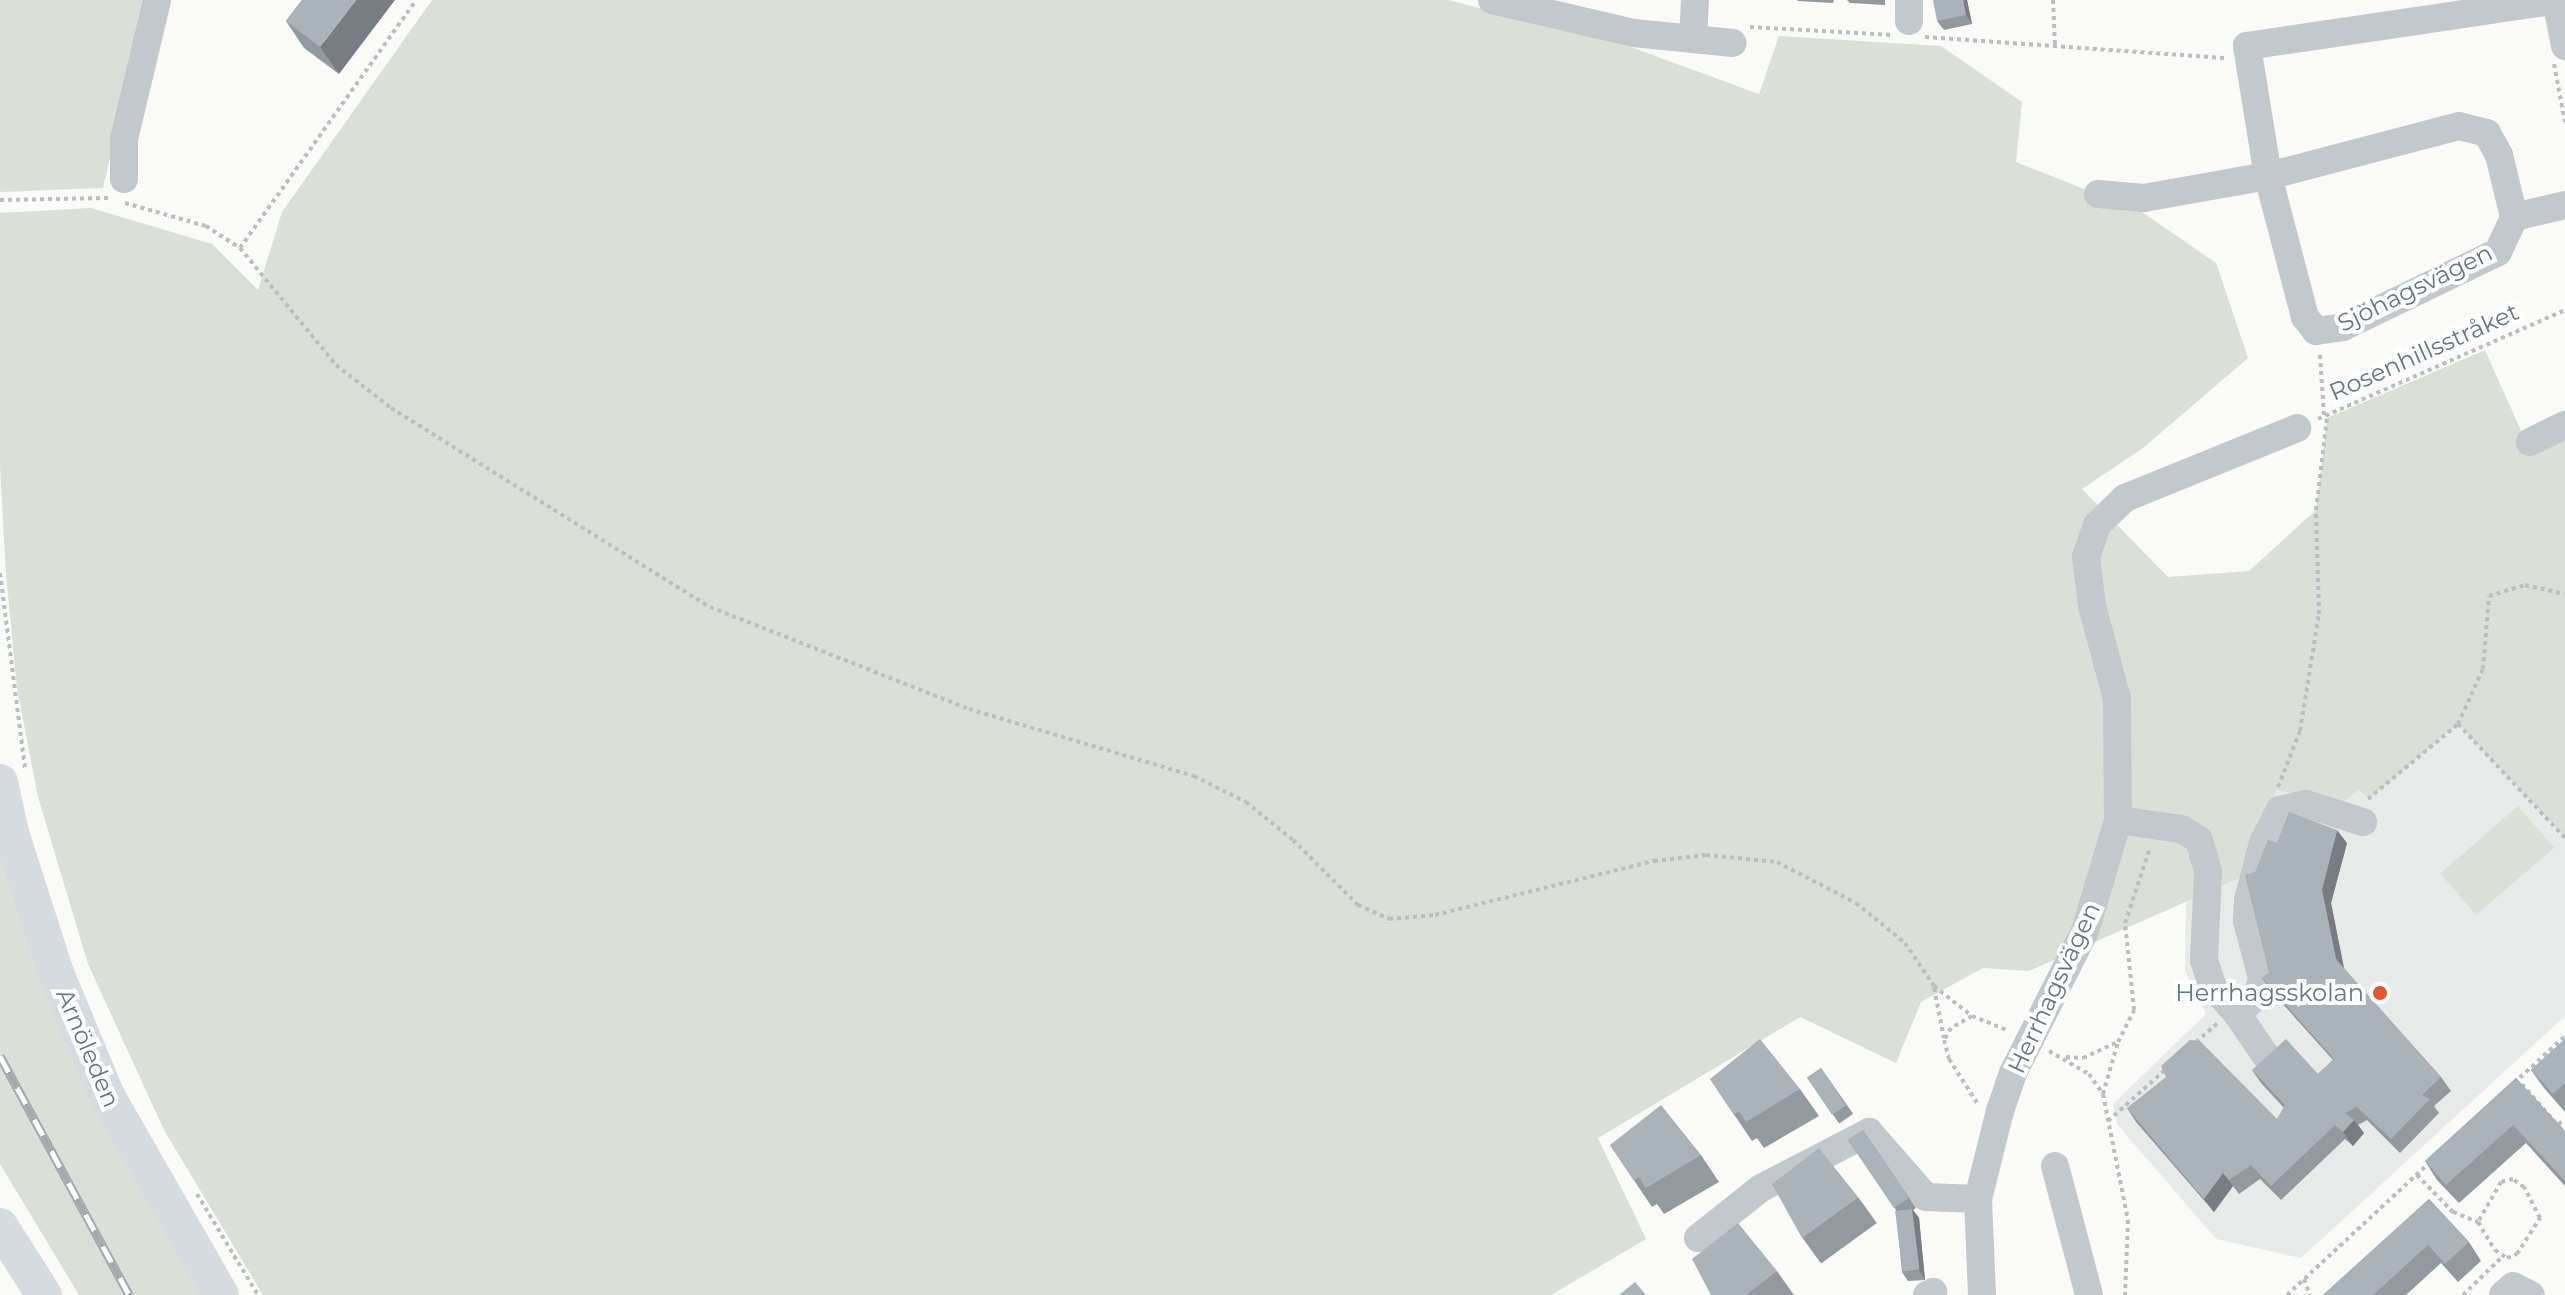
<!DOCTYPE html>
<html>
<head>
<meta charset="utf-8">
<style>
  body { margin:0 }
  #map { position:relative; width:2565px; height:1295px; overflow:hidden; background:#fafaf8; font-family:Montserrat,sans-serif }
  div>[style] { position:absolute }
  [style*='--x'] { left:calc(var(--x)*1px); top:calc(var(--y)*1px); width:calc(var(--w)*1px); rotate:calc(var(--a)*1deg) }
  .built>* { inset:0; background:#e8e9e9 }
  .green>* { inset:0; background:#dadfd7; transform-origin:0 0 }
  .path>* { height:4px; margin-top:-2px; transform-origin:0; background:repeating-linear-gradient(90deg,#bbbfc2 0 4px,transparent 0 8px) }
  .minor>* { height:28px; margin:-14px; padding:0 14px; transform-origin:14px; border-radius:14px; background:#c3c8cc }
  .major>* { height:36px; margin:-18px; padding:0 18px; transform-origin:18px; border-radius:18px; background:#d6dbdf }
  .rail>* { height:9px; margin-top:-4.5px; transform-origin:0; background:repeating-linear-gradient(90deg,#fff 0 18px,#a2aab0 0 36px); box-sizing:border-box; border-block:2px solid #a2aab0 }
  .wall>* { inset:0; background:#929a9f; transform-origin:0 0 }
  .shaded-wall>* { inset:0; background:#777d82 }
  .building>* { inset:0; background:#aab3b9; transform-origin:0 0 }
  .dots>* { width:22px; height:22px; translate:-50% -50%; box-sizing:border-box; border:4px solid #fff; border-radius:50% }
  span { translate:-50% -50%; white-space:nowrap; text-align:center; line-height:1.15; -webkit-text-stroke:8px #fff; paint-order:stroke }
  .street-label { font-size:24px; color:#657683 }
  .poi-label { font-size:24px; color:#657683 }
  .right { translate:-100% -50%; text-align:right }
</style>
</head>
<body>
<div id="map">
  <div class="built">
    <i style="clip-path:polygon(2458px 724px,2565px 838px,2565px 1016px,2301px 1258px,2216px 1239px,2117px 1124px,2113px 1104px,2206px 1014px,2185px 971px,2186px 902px,2242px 877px,2277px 790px,2339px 805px,2359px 789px,2369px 798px)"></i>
  </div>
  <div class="green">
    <i style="clip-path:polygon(0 0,146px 0,103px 188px,0 192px)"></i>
    <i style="clip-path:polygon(432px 0,1448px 0,1628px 46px,1759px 94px,1779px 36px,1941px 46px,2022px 102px,2016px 162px,2142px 212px,2216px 263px,2248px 358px,2143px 448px,2082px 489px,2168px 577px,2249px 571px,2316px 510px,2327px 418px,2485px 350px,2527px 444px,2565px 426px,2565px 838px,2458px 724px,2369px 799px,2359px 790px,2339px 805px,2277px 790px,2242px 877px,2029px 971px,1983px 968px,1921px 1002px,1896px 1063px,1800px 1017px,1598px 1138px,1646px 1239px,1551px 1295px,263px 1295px,164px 1130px,88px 964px,38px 797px,17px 688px,6px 574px,0 466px,0 213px,91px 208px,212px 244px,258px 290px,282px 212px)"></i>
    <i style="left:2518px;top:806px;width:55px;height:103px;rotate:49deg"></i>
    <i style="clip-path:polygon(0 841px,206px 1295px,79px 1295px,0 1164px)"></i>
  </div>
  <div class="path">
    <i style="--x:2053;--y:0;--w:46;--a:87.5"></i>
    <i style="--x:1750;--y:27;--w:143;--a:3.2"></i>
    <i style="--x:1925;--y:37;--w:303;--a:4"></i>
    <i style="--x:2554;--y:64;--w:59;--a:79.3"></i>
    <i style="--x:0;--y:200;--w:109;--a:-1.1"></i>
    <i style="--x:125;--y:203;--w:84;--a:15.9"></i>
    <i style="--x:206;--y:226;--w:40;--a:32.9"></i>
    <i style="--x:240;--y:248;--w:151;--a:50.6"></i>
    <i style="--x:336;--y:365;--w:70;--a:38"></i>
    <i style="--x:391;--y:408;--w:376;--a:32"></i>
    <i style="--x:710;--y:607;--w:278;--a:21.5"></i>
    <i style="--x:969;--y:709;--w:235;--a:16.6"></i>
    <i style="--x:1194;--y:776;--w:58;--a:26.6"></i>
    <i style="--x:1246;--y:802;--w:60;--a:39"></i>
    <i style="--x:1293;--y:840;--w:92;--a:45"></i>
    <i style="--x:1358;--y:905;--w:34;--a:24"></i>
    <i style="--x:1389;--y:919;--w:46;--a:-5"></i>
    <i style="--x:1435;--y:915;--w:226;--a:-13.9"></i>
    <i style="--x:1654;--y:861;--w:52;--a:-6.6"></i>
    <i style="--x:1706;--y:855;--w:71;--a:5.6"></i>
    <i style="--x:1777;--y:862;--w:89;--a:27.4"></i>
    <i style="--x:1856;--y:903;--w:63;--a:39.2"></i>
    <i style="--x:1905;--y:943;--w:52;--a:56"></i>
    <i style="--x:1934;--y:986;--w:48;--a:38.3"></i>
    <i style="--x:1972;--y:1016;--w:38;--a:22"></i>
    <i style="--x:240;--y:248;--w:304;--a:-54.6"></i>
    <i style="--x:2320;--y:355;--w:61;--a:86.2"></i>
    <i style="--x:2318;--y:419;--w:270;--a:-23.8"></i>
    <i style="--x:0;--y:573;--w:198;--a:82.7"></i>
    <i style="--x:2458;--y:724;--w:156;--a:46.8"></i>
    <i style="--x:2278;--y:787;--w:60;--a:-68.6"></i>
    <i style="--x:2300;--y:731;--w:119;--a:-80.8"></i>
    <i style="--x:2319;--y:614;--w:104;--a:-91.7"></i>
    <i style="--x:2316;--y:510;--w:93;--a:-83.2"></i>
    <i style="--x:2368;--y:799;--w:117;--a:-39.8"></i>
    <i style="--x:2458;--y:724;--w:60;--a:-65.6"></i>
    <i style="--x:2483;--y:669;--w:73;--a:-85.3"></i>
    <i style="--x:2489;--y:596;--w:38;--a:-17"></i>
    <i style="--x:2525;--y:585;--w:41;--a:12.7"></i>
    <i style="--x:1934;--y:988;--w:51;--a:78.7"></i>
    <i style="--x:1972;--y:1016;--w:24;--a:150"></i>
    <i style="--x:1951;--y:1028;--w:14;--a:120"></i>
    <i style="--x:1944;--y:1040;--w:20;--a:75"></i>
    <i style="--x:1949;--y:1059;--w:56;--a:57.4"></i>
    <i style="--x:2196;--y:1042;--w:28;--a:-41"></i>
    <i style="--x:2049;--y:1051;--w:46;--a:29.9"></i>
    <i style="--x:2089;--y:1074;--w:24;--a:55"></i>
    <i style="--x:2103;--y:1094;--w:128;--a:78.8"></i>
    <i style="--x:2128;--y:1220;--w:75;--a:92.3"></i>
    <i style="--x:2066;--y:1057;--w:17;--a:3"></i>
    <i style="--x:2083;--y:1058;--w:38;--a:-25"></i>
    <i style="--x:2118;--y:1042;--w:36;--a:-63"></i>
    <i style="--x:2134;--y:1010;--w:87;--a:-95.9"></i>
    <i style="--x:2125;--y:923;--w:79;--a:-71.6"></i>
    <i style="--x:2514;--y:1083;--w:69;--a:-42.7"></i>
    <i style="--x:2522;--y:1084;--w:66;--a:49.3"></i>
    <i style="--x:2103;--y:1094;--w:54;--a:-73.9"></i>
    <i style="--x:2108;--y:1121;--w:78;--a:-41.9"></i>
    <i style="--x:2558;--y:1124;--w:8;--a:-30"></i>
    <i style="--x:2417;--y:1175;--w:52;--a:45.8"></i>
    <i style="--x:2453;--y:1212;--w:27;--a:22"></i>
    <i style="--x:2478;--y:1222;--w:33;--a:59"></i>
    <i style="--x:2495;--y:1250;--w:14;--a:34"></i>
    <i style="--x:2507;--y:1258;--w:11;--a:-22"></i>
    <i style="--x:2517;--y:1254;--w:43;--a:-57.4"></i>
    <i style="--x:2540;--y:1218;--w:35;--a:-117"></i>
    <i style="--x:2524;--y:1187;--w:14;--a:-144"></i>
    <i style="--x:2513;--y:1179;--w:12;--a:166"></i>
    <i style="--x:2501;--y:1182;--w:46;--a:119.9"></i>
    <i style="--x:197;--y:1194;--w:118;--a:58.9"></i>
    <i style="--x:2304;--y:1279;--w:17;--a:69"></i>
    <i style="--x:2287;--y:1295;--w:194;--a:-42.9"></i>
    <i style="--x:2463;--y:1295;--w:56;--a:-44.3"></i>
  </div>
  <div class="minor">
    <i style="--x:1492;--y:0;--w:146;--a:13.1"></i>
    <i style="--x:1634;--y:33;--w:99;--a:5.8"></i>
    <i style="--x:2556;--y:0;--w:47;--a:78.9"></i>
    <i style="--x:1909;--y:21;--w:21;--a:-90"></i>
    <i style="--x:1693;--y:38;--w:38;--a:-87"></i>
    <i style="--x:124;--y:179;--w:40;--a:-90"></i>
    <i style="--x:124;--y:139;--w:143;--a:-76.6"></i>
    <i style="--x:2098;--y:194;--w:46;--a:5"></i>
    <i style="--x:2144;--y:198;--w:126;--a:-10.1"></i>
    <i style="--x:2268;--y:176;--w:146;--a:75.3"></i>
    <i style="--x:2305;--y:317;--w:18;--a:52"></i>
    <i style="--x:2316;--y:331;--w:27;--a:-8"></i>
    <i style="--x:2343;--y:327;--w:172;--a:-25.8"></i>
    <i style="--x:2498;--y:252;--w:38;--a:-65"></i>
    <i style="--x:2514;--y:217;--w:64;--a:-103.6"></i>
    <i style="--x:2499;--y:155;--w:25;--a:-119"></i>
    <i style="--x:2487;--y:133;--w:29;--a:-166"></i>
    <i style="--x:2459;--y:126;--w:197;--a:165.3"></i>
    <i style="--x:2268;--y:176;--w:132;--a:-99.2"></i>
    <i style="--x:2247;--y:46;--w:313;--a:-8.4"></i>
    <i style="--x:2514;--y:217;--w:52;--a:-13.2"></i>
    <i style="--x:2530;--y:442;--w:39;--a:-26"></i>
    <i style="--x:2118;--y:820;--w:64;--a:8.1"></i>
    <i style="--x:2181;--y:829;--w:21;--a:31"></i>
    <i style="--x:2199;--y:840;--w:33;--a:74"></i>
    <i style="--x:2208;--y:872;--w:88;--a:92.6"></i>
    <i style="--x:2204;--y:960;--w:28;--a:72"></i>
    <i style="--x:2213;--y:987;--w:38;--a:48"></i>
    <i style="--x:2238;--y:1015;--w:30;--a:-48"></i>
    <i style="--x:2258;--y:993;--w:16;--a:-75"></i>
    <i style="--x:2262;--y:978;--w:59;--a:-104.7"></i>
    <i style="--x:2247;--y:921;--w:21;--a:-87"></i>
    <i style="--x:2248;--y:900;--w:59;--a:-75.3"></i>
    <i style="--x:2263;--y:843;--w:37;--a:-63"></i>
    <i style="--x:2280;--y:810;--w:27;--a:-13"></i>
    <i style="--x:2306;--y:804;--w:60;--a:17.5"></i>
    <i style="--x:2238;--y:1015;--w:50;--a:55.7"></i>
    <i style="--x:2055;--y:1166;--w:133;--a:75.2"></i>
    <i style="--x:1698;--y:1238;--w:80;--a:-38.4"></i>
    <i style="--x:1761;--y:1188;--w:122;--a:-27.4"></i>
    <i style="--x:1869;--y:1132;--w:86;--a:48.8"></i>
    <i style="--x:1926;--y:1197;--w:52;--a:2.2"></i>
    <i style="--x:1927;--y:1295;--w:7;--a:-27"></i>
    <i style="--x:1982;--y:1295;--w:96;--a:-92.4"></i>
    <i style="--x:1978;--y:1199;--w:91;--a:-76"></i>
    <i style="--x:2000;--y:1111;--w:40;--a:-71.1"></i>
    <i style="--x:2013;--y:1073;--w:159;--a:-63.1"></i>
    <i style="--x:2085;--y:931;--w:116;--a:-73.4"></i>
    <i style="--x:2118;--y:820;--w:121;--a:-90.5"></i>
    <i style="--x:2117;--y:699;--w:96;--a:-105"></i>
    <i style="--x:2092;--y:606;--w:49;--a:-97"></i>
    <i style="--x:2086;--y:557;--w:34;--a:-71"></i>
    <i style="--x:2097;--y:525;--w:39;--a:-44"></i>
    <i style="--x:2125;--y:498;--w:186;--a:-22.1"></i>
    <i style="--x:2503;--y:1295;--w:13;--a:-42"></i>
    <i style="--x:2513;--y:1286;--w:20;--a:27"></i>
  </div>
  <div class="major">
    <i style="--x:0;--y:782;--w:52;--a:77.8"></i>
    <i style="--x:11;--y:833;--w:147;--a:72.2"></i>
    <i style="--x:56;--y:973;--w:133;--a:67.5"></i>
    <i style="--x:107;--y:1096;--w:229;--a:60.2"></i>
    <i style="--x:0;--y:1226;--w:82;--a:57.5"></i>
  </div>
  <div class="rail">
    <i style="--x:0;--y:1056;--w:272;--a:61.6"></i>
  </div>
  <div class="wall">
    <i style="clip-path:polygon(302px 0,339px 74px,304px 48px,286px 21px)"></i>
    <i style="clip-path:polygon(1797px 0,1834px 0,1833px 3px,1798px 1px)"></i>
    <i style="clip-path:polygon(1847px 0,1885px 0,1885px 5px,1850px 3px)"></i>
    <i style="clip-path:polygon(1967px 0,1972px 24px,1944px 30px,1937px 21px)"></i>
    <i style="clip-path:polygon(2277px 843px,2347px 843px,2331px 903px,2344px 969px,2441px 1077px,2451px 1091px,2434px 1106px,2439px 1113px,2400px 1153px,2367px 1120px,2358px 1125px,2364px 1133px,2353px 1146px,2345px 1139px,2281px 1200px,2260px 1179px,2239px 1194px,2233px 1186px,2214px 1212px,2136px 1122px,2127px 1108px,2277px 1119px,2284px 1108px,2261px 1083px,2252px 1070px,2318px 1074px,2333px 1060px,2272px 992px,2262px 978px,2269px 973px)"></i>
    <i style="clip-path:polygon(2565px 1039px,2565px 1112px,2544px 1088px,2531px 1070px)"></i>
    <i style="left:1821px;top:1068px;width:56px;height:17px;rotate:55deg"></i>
    <i style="clip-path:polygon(2516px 1078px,2565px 1131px,2565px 1186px,2526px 1143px,2459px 1203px,2437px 1180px,2425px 1161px)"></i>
    <i style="clip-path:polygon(1710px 1079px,1800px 1089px,1819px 1116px,1764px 1148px,1757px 1138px,1752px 1141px)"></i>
    <i style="clip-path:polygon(1863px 1130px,1916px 1208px,1913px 1210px,1919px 1218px,1925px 1280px,1908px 1281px,1902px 1272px,1896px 1210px,1848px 1140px)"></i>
    <i style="clip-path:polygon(1610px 1145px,1701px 1155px,1719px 1182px,1664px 1214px,1657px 1204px,1652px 1207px)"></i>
    <i style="left:1858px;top:1197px;width:32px;height:69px;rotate:54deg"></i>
    <i style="clip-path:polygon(2429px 1199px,2469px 1242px,2481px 1261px,2458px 1282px,2441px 1263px,2406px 1295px,2323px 1295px)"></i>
    <i style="clip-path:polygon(1777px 1271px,1794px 1295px,1711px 1295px)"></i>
  </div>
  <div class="shaded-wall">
    <i style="clip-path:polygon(356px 0,395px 0,339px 74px,320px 47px)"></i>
    <i style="clip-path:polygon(1963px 0,1967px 0,1972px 24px,1966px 15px)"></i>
    <i style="clip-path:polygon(2337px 830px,2347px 843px,2331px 903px,2345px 973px,2336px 959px,2322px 890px)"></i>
    <i style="clip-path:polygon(2354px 1120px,2364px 1133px,2353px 1146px,2343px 1132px)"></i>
    <i style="clip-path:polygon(2223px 1173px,2233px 1186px,2214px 1212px,2204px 1199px)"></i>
    <i style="clip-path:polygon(1912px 1209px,1919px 1218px,1925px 1280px,1919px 1270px)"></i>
  </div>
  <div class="building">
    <i style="clip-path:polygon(302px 0,356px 0,320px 47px,286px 21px)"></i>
    <i style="clip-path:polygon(1933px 0,1963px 0,1966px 15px,1937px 21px)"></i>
    <i style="clip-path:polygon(2289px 812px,2337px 830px,2322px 890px,2336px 959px,2441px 1077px,2422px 1095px,2430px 1099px,2391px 1139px,2357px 1107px,2345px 1113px,2354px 1120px,2343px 1132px,2335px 1125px,2271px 1186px,2251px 1165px,2229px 1180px,2223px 1173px,2204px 1199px,2127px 1108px,2166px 1077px,2161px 1066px,2190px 1040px,2200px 1041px,2277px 1119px,2285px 1105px,2252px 1070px,2286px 1039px,2318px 1074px,2334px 1059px,2262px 978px,2269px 973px,2245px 875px,2255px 872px,2268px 840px,2277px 843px)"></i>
    <i style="clip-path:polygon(1760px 1039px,1800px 1089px,1746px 1122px,1739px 1111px,1734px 1115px,1710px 1079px)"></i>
    <i style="clip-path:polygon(2565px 1039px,2565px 1083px,2553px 1094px,2531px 1070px)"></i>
    <i style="left:1821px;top:1068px;width:45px;height:17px;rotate:56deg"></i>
    <i style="clip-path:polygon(2516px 1078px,2565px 1131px,2565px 1181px,2513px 1125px,2446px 1185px,2425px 1161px)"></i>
    <i style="clip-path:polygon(1661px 1105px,1701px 1155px,1646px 1188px,1639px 1177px,1634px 1181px,1610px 1145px)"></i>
    <i style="left:1863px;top:1130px;width:82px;height:18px;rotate:56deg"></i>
    <i style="clip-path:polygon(1819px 1148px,1858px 1197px,1802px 1238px,1772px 1184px)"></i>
    <i style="clip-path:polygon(2429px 1199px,2469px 1242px,2445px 1264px,2428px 1245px,2373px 1295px,2323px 1295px)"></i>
    <i style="left:1912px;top:1209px;width:61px;height:17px;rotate:83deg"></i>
    <i style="clip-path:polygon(1738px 1223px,1777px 1271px,1746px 1295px,1711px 1295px,1692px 1259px)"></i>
    <i style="clip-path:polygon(1635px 1282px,1646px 1295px,1619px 1295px)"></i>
  </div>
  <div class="dots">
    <i style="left:2380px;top:993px;background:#e4572e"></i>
  </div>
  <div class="street-label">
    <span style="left:2415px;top:288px;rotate:-26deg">Sjöhagsvägen</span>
    <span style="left:2424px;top:352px;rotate:-24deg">Rosenhillsstråket</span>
    <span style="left:2054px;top:988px;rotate:-65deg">Herrhagsvägen</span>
    <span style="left:88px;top:1048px;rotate:67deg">Arnöleden</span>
  </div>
  <div class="poi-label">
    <span class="right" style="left:2364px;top:993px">Herrhagsskolan</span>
  </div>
</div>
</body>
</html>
